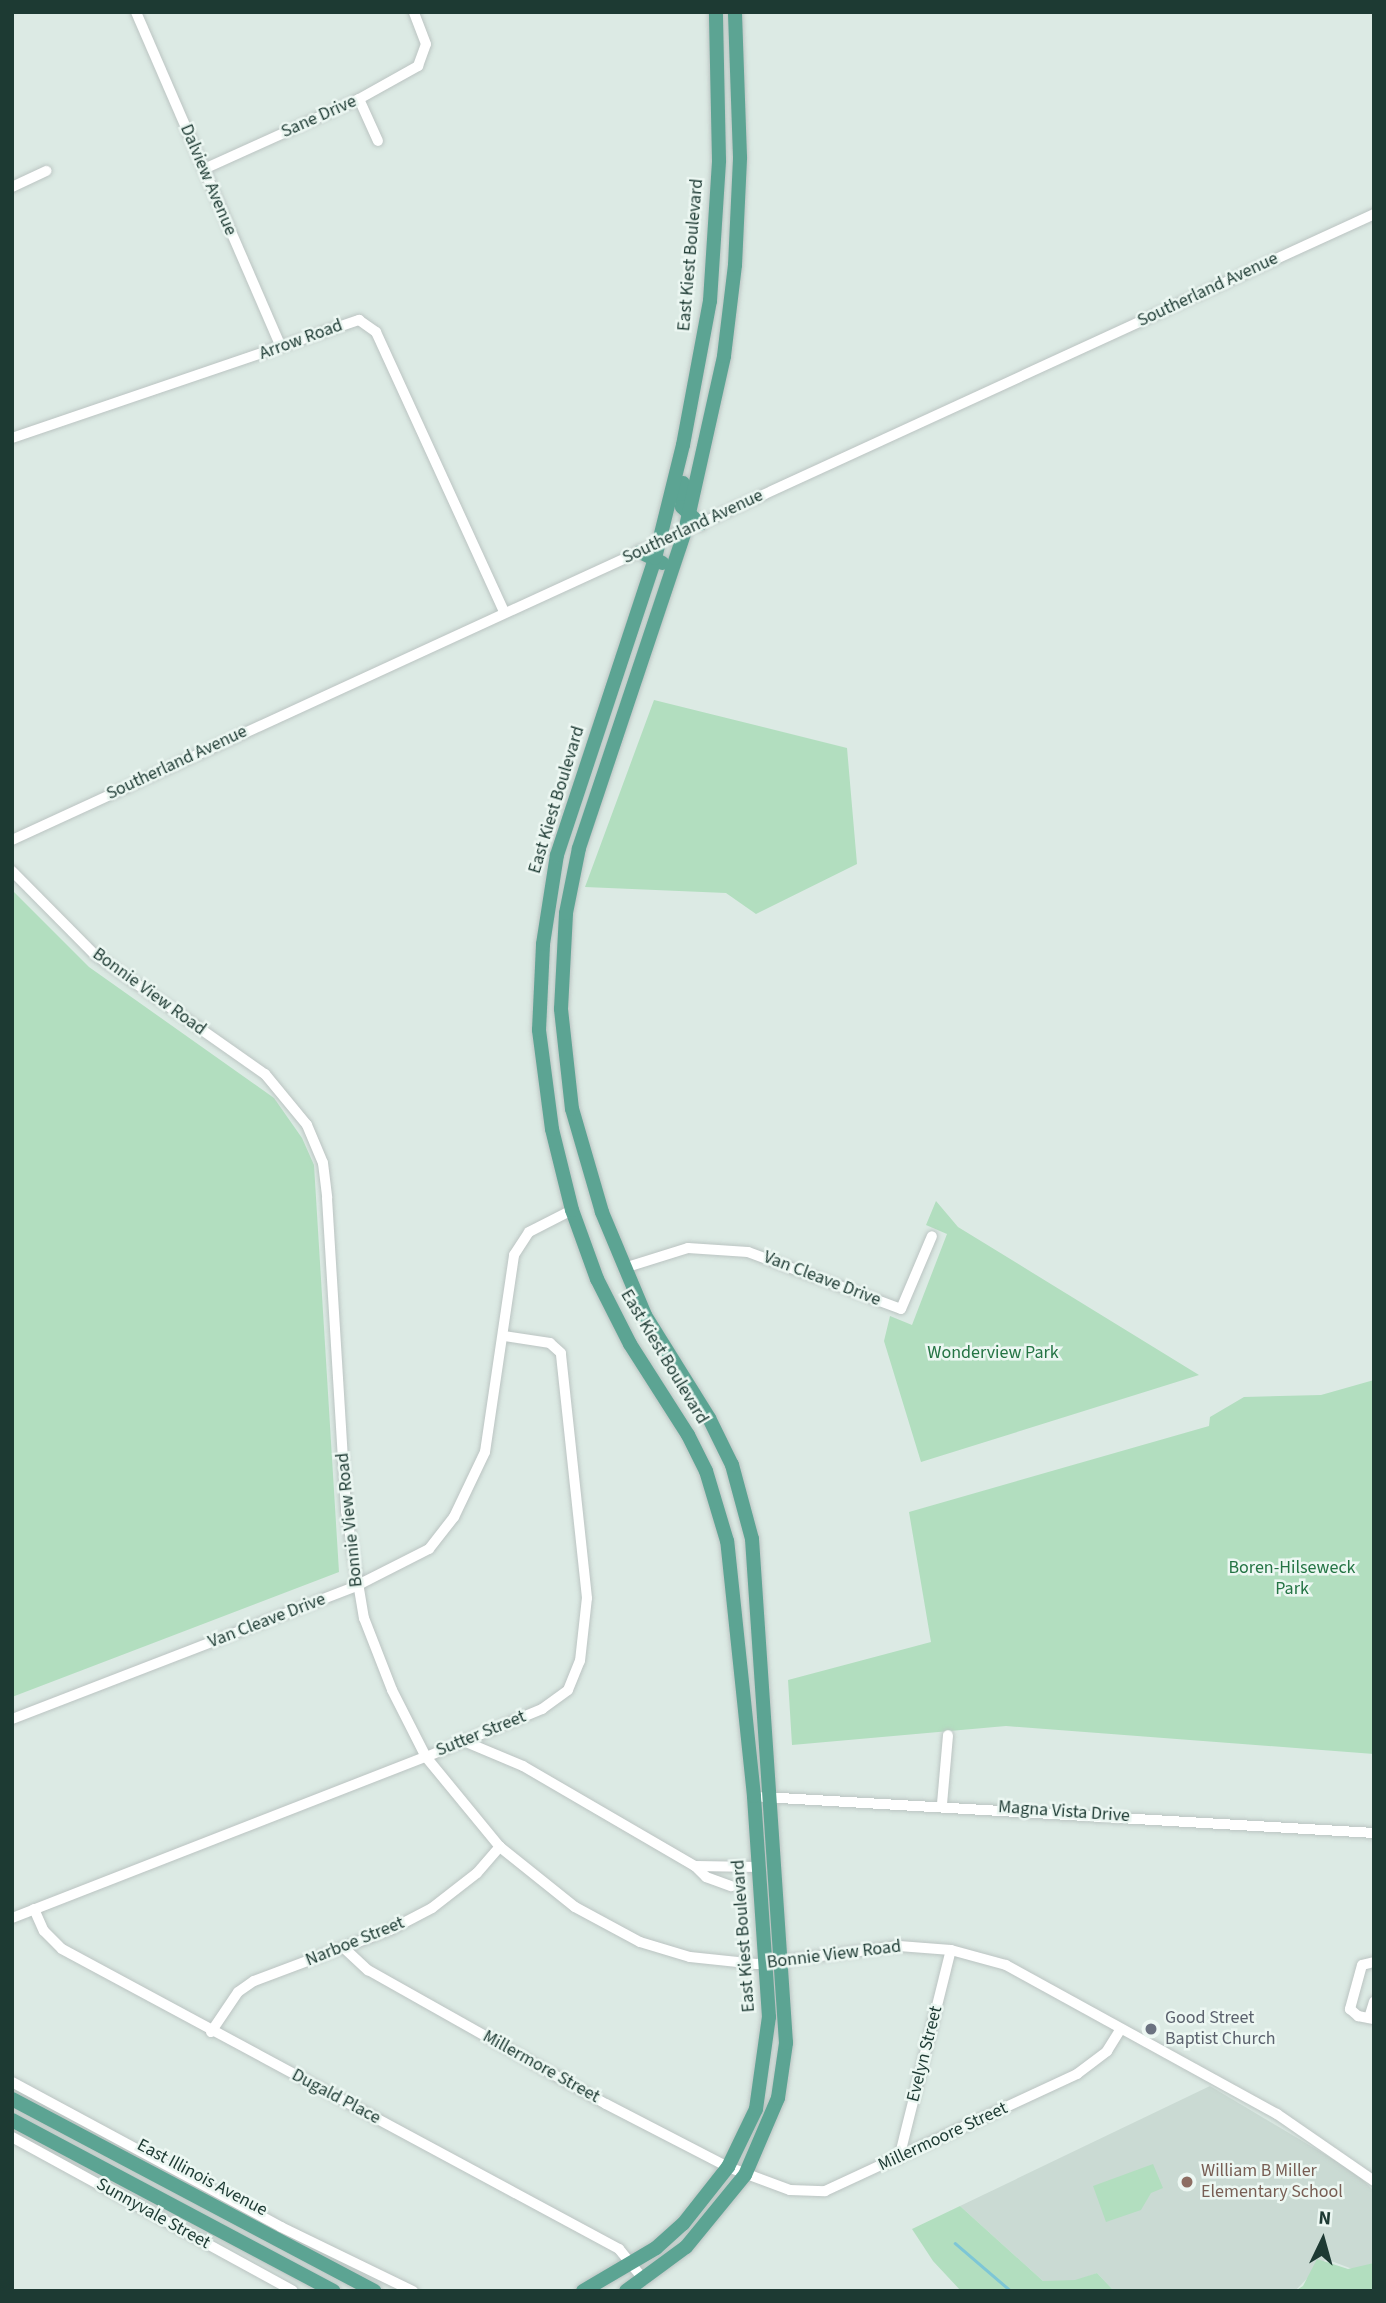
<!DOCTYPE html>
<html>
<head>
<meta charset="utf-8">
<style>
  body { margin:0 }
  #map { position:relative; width:1386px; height:2303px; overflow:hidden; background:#dceae4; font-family:"Source Sans 3",sans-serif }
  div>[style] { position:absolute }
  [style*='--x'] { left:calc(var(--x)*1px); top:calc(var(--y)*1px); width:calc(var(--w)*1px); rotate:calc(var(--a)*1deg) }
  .built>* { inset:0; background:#cadad3 }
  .green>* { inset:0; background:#b2debf }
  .stream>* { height:2.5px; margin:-1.25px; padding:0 1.25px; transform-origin:1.25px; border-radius:1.25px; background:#7dc6d6 }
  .roads { filter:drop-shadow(0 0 2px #bbc4c2) drop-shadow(0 0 2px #bbc4c2) }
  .minor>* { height:10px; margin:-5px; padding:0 5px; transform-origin:5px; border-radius:5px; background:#fff }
  .major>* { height:14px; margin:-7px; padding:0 7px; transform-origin:7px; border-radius:7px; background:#5ca493 }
  .dots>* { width:19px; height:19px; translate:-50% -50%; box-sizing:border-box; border:4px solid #ecf7f2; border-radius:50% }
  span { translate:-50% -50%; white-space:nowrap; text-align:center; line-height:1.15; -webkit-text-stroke:5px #ecf7f2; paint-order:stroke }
  .street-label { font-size:18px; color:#1d3a33 }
  .park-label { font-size:18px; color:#247444 }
  .worship-label { font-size:18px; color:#5b616d }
  .left { translate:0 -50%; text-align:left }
  .education-label { font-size:18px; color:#785e54 }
  .frame { position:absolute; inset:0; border:14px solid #1d3a33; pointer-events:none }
  .north { position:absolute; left:1288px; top:2205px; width:70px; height:70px; -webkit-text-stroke:5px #ecf7f2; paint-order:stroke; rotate:5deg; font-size:19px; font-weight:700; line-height:28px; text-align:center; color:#1d3a33 }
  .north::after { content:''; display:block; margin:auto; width:24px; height:32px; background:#1d3a33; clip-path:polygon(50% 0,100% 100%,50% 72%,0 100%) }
</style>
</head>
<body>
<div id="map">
  <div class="built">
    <i style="clip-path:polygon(1210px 2086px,1356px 2173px,1374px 2191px,1374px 2263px,1355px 2270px,1326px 2259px,1295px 2291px,1114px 2291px,1097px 2273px,1075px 2281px,1043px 2281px,960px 2206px)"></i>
  </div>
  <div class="green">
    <i style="clip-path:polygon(654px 700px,847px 748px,857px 864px,756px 914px,726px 893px,585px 887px)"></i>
    <i style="clip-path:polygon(12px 890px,89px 967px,274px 1098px,302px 1138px,314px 1165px,339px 1572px,12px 1697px)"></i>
    <i style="clip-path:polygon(936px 1201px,958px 1227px,1199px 1375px,921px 1462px,884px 1341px,890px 1316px,912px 1325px,947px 1234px,926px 1225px)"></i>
    <i style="clip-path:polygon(1374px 1380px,1374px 1754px,1006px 1726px,792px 1745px,788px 1680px,931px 1642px,909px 1512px,1209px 1426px,1210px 1417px,1244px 1397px,1321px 1395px)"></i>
    <i style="clip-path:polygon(1153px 2164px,1163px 2188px,1151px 2193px,1141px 2210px,1106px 2222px,1093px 2186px)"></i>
    <i style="clip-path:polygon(960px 2206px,1043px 2281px,1075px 2280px,1097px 2273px,1114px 2291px,961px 2291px,933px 2261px,912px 2229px)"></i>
    <i style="clip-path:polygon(1317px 2259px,1348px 2269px,1374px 2263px,1374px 2291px,1295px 2291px,1303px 2286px)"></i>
  </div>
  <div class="stream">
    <i style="--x:955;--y:2243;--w:74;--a:40.6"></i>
  </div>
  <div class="roads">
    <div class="minor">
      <i style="--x:136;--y:12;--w:365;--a:66.6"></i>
      <i style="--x:359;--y:99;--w:46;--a:65.7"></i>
      <i style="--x:204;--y:169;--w:170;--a:-24.3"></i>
      <i style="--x:359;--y:99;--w:68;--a:-29.2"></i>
      <i style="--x:418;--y:66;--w:23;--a:-70"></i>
      <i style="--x:426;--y:44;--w:34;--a:-111"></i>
      <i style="--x:12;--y:187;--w:38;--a:-25"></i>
      <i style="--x:12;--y:438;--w:367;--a:-18.8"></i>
      <i style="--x:359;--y:320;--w:21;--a:35"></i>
      <i style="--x:376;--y:332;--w:307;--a:65.4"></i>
      <i style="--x:12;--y:840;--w:1499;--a:-24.68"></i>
      <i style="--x:12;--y:871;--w:117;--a:45.3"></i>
      <i style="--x:94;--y:954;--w:209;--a:35.1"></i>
      <i style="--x:265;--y:1074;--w:66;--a:50.5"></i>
      <i style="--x:307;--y:1125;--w:41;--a:67.2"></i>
      <i style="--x:323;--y:1163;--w:35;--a:83"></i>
      <i style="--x:327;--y:1198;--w:314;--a:86.5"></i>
      <i style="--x:346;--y:1511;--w:109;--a:80.5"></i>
      <i style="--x:364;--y:1618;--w:77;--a:68.7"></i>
      <i style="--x:392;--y:1690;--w:75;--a:63.1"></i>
      <i style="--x:426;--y:1757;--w:117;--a:50.6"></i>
      <i style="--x:500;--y:1847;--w:96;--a:38.7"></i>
      <i style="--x:575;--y:1907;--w:74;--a:28.3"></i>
      <i style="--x:640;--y:1942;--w:52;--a:16.7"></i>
      <i style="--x:690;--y:1957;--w:67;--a:6"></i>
      <i style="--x:757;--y:1964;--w:143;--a:-7.2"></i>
      <i style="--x:899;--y:1946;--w:52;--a:4.4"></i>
      <i style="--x:951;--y:1950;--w:57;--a:15.3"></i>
      <i style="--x:1006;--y:1965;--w:309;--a:28.8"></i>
      <i style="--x:1277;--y:2114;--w:118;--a:34.6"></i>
      <i style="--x:624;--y:1268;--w:67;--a:-17.4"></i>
      <i style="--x:688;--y:1248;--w:60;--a:3.8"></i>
      <i style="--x:748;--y:1252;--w:163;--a:20.4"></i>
      <i style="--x:901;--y:1309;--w:79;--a:-67"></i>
      <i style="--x:12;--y:1719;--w:369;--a:-21.1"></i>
      <i style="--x:356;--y:1586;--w:82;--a:-26.9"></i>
      <i style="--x:429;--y:1549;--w:41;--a:-52"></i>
      <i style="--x:454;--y:1517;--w:72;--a:-64.5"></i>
      <i style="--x:485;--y:1452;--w:199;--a:-81.6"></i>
      <i style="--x:514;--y:1255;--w:27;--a:-57"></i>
      <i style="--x:529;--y:1232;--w:48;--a:-27.1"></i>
      <i style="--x:461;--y:1740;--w:67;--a:22.8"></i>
      <i style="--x:523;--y:1766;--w:199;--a:30.2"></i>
      <i style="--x:695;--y:1866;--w:64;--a:0.9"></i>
      <i style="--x:763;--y:1797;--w:612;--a:3.37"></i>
      <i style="--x:942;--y:1804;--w:69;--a:-85"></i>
      <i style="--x:695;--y:1866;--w:16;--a:45"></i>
      <i style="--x:706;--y:1877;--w:27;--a:20"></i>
      <i style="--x:34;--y:1909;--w:24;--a:66"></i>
      <i style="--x:44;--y:1931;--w:25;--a:45"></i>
      <i style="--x:62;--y:1949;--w:633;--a:28.31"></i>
      <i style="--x:619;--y:2249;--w:40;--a:51"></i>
      <i style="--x:12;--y:1918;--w:444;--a:-21.3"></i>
      <i style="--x:426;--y:1757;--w:126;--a:-22.5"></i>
      <i style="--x:542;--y:1709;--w:32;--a:-36"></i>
      <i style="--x:568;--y:1690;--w:31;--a:-68"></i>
      <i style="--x:580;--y:1661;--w:63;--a:-83.7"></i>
      <i style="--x:587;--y:1598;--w:246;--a:-96.1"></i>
      <i style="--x:561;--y:1353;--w:15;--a:-138"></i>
      <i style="--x:550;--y:1343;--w:47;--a:-171.3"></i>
      <i style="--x:344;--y:1948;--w:33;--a:43"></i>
      <i style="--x:368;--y:1970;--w:273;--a:29.4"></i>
      <i style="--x:606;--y:2104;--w:137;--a:27.3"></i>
      <i style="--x:728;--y:2167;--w:66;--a:20.4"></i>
      <i style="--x:790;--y:2190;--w:35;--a:2"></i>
      <i style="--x:825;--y:2191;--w:278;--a:-24.9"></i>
      <i style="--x:1077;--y:2074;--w:38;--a:-37"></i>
      <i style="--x:1107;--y:2051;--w:26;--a:-58"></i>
      <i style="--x:1374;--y:1962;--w:12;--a:166"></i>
      <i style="--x:1362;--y:1965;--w:46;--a:105.3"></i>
      <i style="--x:1350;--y:2009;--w:11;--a:41"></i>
      <i style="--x:1358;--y:2016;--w:16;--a:11"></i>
      <i style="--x:1369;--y:2018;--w:17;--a:-73"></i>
      <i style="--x:211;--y:2032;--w:48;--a:-56"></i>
      <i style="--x:238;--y:1992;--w:19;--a:-35"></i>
      <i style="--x:254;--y:1981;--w:145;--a:-20.6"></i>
      <i style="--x:390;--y:1930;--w:47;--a:-27.6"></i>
      <i style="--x:432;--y:1908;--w:57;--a:-37.9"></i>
      <i style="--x:477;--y:1873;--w:35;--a:-49"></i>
      <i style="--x:12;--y:2082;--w:306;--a:28.3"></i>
      <i style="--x:281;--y:2227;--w:147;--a:25.9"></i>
      <i style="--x:12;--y:2137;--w:320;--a:28.7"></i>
      <i style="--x:899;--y:2158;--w:214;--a:-76"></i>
    </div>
    <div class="major">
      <i style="--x:683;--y:483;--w:24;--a:92"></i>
      <i style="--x:682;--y:507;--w:25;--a:43"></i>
      <i style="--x:640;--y:552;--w:25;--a:26"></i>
      <i style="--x:12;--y:2099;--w:410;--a:27.9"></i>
      <i style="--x:12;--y:2120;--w:364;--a:28"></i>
      <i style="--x:583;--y:2291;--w:85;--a:-30.5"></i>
      <i style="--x:656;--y:2248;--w:36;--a:-42"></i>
      <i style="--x:683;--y:2224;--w:73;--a:-51.7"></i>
      <i style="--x:728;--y:2167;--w:64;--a:-64.2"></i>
      <i style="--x:756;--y:2109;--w:93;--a:-82"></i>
      <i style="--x:769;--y:2017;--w:222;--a:-93.9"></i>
      <i style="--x:754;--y:1796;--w:256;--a:-96"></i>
      <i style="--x:727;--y:1541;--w:73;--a:-106.7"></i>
      <i style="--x:706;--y:1471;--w:40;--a:-116.6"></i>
      <i style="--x:688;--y:1435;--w:108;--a:-122.5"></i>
      <i style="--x:630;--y:1344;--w:73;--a:-116.9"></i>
      <i style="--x:597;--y:1279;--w:73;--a:-109.9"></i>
      <i style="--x:572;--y:1210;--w:83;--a:-103.9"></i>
      <i style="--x:552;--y:1129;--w:100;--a:-97.5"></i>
      <i style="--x:539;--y:1030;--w:86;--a:-87.3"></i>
      <i style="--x:543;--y:944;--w:90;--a:-81.1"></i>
      <i style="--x:557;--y:855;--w:313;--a:-71.7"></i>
      <i style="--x:655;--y:558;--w:116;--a:-76.1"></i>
      <i style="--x:683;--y:445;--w:147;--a:-79.4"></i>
      <i style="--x:710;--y:301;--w:141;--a:-86.3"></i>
      <i style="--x:719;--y:160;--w:148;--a:-91.2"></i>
      <i style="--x:626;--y:2291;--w:74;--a:-36.3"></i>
      <i style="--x:686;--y:2247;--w:93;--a:-50.7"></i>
      <i style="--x:745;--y:2175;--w:84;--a:-66.8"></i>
      <i style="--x:778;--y:2098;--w:56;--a:-81.7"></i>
      <i style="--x:786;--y:2043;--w:505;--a:-93.86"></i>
      <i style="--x:752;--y:1539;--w:77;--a:-105.1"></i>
      <i style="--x:732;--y:1465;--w:52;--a:-116.1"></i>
      <i style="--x:709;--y:1418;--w:121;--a:-121.9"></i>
      <i style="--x:645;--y:1315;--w:112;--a:-112.7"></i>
      <i style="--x:602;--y:1212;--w:107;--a:-106.2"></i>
      <i style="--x:572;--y:1109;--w:101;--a:-96.3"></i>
      <i style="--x:561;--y:1009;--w:96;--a:-87"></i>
      <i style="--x:566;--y:913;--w:66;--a:-78.7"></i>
      <i style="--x:579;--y:848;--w:334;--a:-71.5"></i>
      <i style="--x:685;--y:531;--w:179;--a:-77.4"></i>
      <i style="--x:724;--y:356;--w:92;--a:-83.1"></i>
      <i style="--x:735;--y:265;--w:108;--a:-87.3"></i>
      <i style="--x:740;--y:157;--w:145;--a:-92"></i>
    </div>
  </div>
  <div class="dots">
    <i style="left:1151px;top:2029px;background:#6b7280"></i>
    <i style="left:1187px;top:2182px;background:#8d6e63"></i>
  </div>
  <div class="street-label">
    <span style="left:319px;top:117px;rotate:-24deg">Sane Drive</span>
    <span style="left:208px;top:180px;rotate:67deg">Dalview Avenue</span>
    <span style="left:691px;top:255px;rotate:-85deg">East Kiest Boulevard</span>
    <span style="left:1208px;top:290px;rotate:-25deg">Southerland Avenue</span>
    <span style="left:301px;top:340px;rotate:-20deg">Arrow Road</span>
    <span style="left:693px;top:527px;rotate:-25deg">Southerland Avenue</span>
    <span style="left:177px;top:763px;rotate:-25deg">Southerland Avenue</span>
    <span style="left:557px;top:800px;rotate:-73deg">East Kiest Boulevard</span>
    <span style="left:149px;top:992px;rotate:36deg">Bonnie View Road</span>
    <span style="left:822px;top:1279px;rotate:21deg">Van Cleave Drive</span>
    <span style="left:664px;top:1357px;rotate:59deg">East Kiest Boulevard</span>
    <span style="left:350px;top:1520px;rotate:-96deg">Bonnie View Road</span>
    <span style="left:267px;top:1621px;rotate:-21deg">Van Cleave Drive</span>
    <span style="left:481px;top:1734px;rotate:-22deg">Sutter Street</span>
    <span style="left:1064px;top:1812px;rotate:4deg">Magna Vista Drive</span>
    <span style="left:744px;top:1936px;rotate:-94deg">East Kiest Boulevard</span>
    <span style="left:355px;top:1942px;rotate:-22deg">Narboe Street</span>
    <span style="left:834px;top:1955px;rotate:-7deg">Bonnie View Road</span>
    <span style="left:925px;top:2054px;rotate:-76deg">Evelyn Street</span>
    <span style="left:541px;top:2067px;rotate:29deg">Millermore Street</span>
    <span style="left:336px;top:2097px;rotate:28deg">Dugald Place</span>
    <span style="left:943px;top:2137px;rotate:-25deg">Millermoore Street</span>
    <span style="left:202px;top:2178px;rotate:28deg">East Illinois Avenue</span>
    <span style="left:153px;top:2214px;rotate:29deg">Sunnyvale Street</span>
  </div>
  <div class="park-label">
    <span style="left:993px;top:1353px">Wonderview Park</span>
    <span style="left:1292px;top:1579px">Boren-Hilseweck<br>Park</span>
  </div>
  <div class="worship-label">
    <span class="left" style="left:1165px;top:2029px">Good Street<br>Baptist Church</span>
  </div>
  <div class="education-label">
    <span class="left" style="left:1201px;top:2182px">William B Miller<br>Elementary School</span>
  </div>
  <div class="frame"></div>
  <div class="north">N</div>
</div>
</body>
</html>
